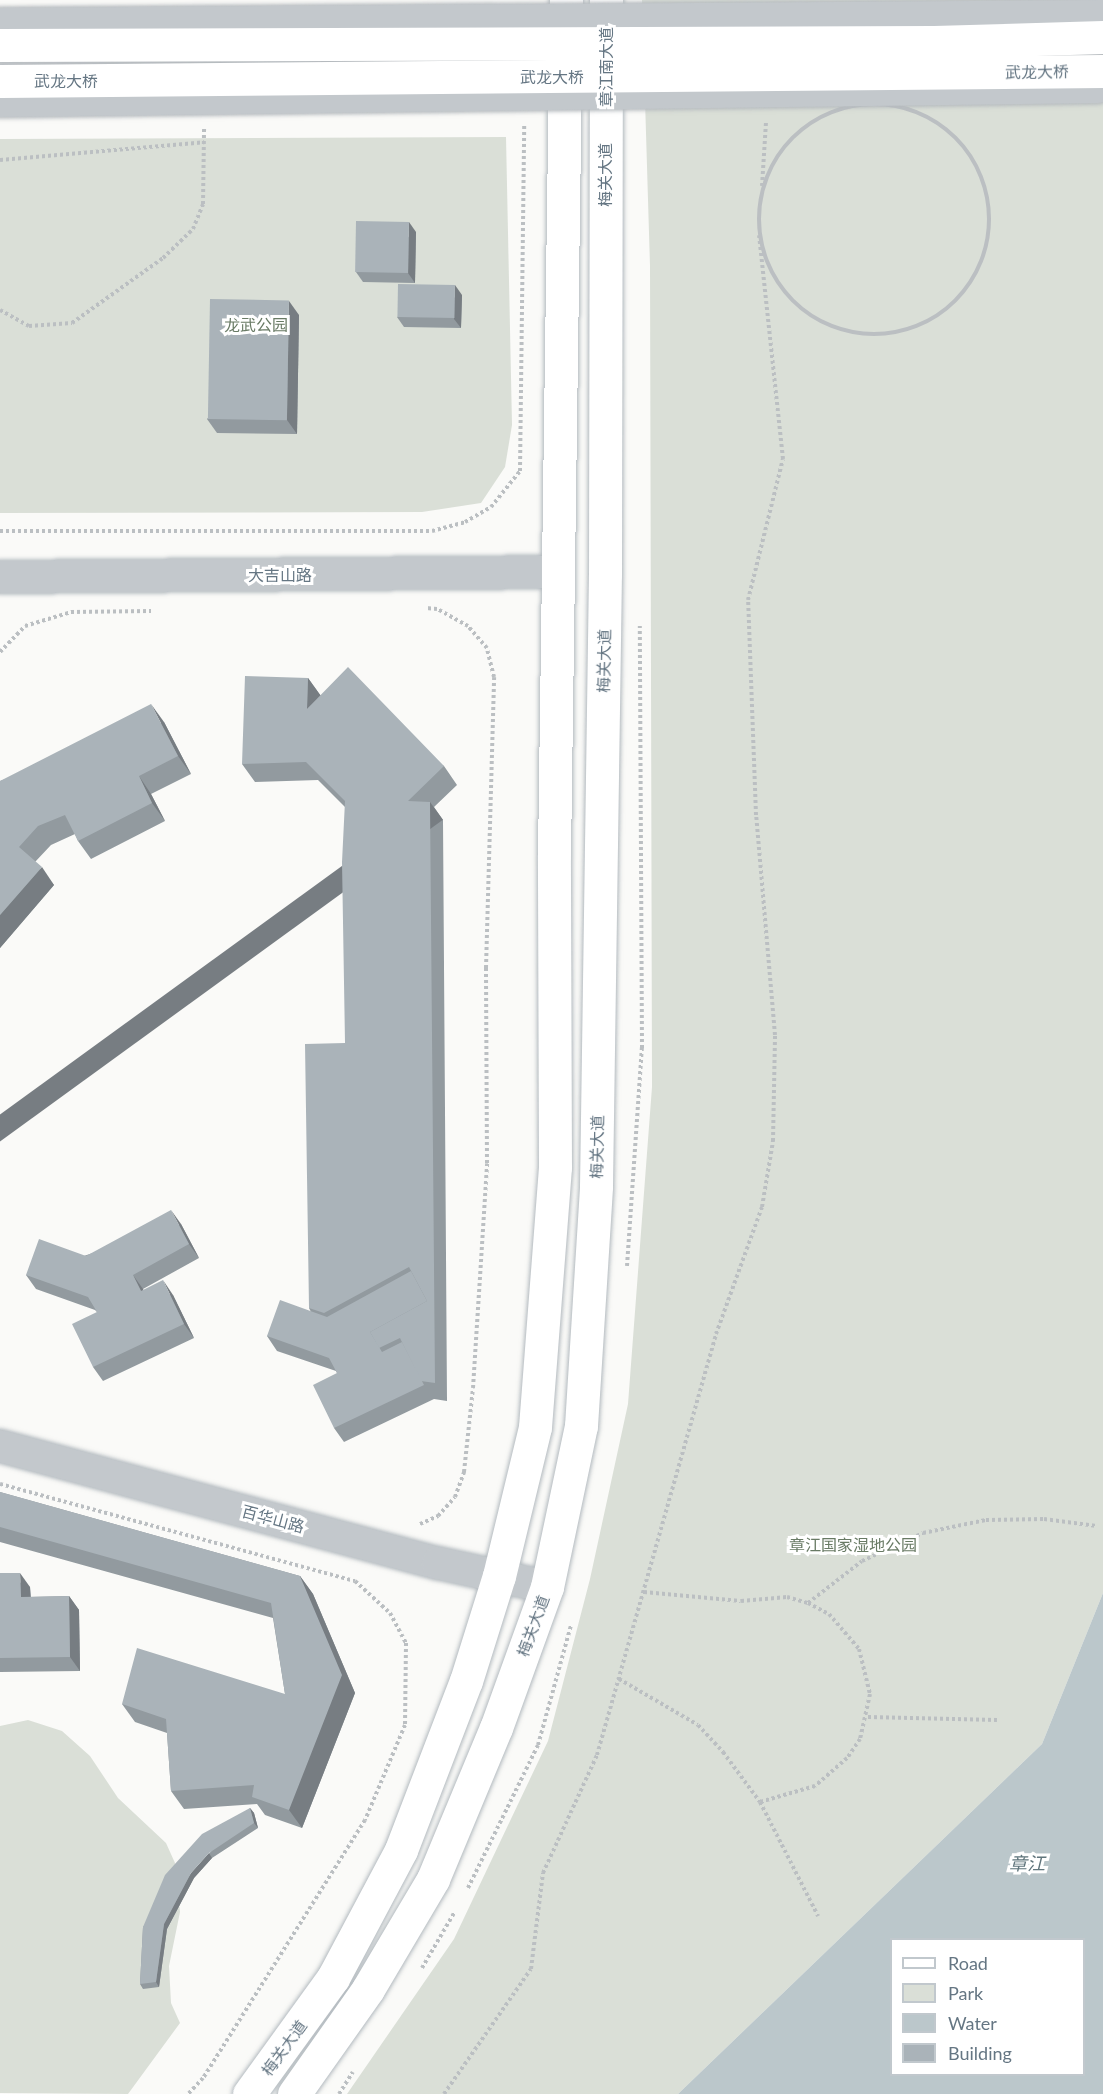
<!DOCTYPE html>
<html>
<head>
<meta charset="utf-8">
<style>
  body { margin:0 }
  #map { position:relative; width:1103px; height:2094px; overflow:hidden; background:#fafaf8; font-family:Lato,"Noto Sans SC",sans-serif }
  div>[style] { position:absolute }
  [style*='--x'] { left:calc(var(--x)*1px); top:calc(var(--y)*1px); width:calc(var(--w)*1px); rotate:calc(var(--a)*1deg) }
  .green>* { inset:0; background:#dadfd7 }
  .water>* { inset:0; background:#bbc7cb }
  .path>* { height:4px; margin-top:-2px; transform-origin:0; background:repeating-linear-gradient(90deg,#bbbfc2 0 3px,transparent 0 6px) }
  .path>.ring { margin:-2px; padding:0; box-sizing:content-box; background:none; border:4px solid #bbbfc2; border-radius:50% }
  .roads { filter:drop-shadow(0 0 2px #b3babf) drop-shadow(0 0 2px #b3babf) }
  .tertiary>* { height:32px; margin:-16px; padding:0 16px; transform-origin:16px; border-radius:16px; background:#c3c8cc }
  .secondary>* { height:33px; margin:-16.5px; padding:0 16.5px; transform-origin:16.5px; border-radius:16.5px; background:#fff }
  .bridges { filter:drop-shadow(0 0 2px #b5babe) drop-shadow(0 0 2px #b5babe) }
  .tertiary-bridge>* { height:32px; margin:-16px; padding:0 16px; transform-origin:16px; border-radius:16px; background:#c3c8cc }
  .primary-bridge>* { height:33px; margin:-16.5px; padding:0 16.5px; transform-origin:16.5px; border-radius:16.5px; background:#fff }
  .wall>* { inset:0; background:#929a9f }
  .shaded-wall>* { inset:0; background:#777d82; transform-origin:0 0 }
  .building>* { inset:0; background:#aab3b9; transform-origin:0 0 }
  span { translate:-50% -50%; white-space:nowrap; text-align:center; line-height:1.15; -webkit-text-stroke:6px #fff; paint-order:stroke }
  .street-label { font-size:16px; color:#657683 }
  .park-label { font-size:16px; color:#687a64 }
  .water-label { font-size:18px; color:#60757c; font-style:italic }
  .legend { position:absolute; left:890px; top:1938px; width:195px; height:138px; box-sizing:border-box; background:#fff; border:2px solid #c1c8cd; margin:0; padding:8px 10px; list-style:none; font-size:18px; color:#657683 }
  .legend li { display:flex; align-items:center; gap:12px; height:30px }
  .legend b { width:30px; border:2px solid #c1c8cd }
</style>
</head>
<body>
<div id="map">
  <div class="green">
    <i style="clip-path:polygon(642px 0,1103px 0,1103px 1593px,1042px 1744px,678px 2094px,347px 2094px,454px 1939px,548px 1741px,590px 1579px,628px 1404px,652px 1087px,650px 266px)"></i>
    <i style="clip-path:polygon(506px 137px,512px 425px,505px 467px,481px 503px,422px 512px,0 513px,0 139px)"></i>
    <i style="clip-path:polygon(28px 1720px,62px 1731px,90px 1756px,118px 1798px,166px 1843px,175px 1863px,180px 1912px,169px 1966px,171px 2003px,180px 2023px,128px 2094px,0 2093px,0 1726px)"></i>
  </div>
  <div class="water">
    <i style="clip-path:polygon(evenodd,1103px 1593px,1103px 2094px,678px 2094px,1042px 1744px,1103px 1593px,892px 1940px,1084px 1940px,1084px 2074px,892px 2074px,892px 1940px)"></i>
  </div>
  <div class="path">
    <i class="ring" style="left:759px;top:104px;width:226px;height:226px"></i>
    <i style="--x:0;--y:160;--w:205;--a:-5"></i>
    <i style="--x:762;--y:186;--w:64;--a:-86.4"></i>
    <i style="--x:0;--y:310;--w:33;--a:29"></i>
    <i style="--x:29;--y:326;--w:43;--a:-4"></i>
    <i style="--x:72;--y:323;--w:112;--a:-35.5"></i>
    <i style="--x:163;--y:258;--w:42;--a:-44"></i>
    <i style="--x:193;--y:229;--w:27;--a:-68"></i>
    <i style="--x:203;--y:204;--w:75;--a:-89.2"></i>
    <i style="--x:0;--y:531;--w:432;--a:0"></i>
    <i style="--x:432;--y:531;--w:34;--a:-15"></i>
    <i style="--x:465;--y:522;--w:30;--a:-30"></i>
    <i style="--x:491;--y:507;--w:46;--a:-51.1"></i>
    <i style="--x:520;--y:471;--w:345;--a:-89.3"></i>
    <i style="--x:0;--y:652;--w:36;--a:-46"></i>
    <i style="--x:25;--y:626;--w:48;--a:-16.9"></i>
    <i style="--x:71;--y:612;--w:80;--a:-0.7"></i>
    <i style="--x:627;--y:1266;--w:219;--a:-86.1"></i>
    <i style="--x:642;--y:1048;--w:422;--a:-90.3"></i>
    <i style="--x:0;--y:1484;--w:368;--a:15.3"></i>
    <i style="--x:355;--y:1581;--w:47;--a:42.4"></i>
    <i style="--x:390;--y:1613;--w:34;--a:62"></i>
    <i style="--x:406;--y:1643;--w:82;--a:90.7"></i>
    <i style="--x:405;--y:1725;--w:103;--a:112.8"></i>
    <i style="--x:365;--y:1820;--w:305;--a:122.1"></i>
    <i style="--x:203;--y:2078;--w:22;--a:133"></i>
    <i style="--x:420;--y:1524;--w:20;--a:-24"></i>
    <i style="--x:438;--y:1516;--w:25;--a:-48"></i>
    <i style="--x:455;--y:1497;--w:27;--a:-70"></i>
    <i style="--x:464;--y:1472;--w:84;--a:-83.9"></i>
    <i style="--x:473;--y:1388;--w:225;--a:-86.4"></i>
    <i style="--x:487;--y:1163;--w:195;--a:-90.3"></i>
    <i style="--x:486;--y:968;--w:291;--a:-88.4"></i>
    <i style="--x:494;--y:677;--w:30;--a:-104"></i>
    <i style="--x:487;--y:648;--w:29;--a:-131"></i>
    <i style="--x:468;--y:626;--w:35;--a:-151"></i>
    <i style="--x:437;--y:609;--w:11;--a:-175"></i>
    <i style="--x:644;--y:1592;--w:97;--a:5.3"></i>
    <i style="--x:741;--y:1601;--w:46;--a:-5"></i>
    <i style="--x:787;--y:1597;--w:22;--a:16"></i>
    <i style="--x:808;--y:1603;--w:24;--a:28"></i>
    <i style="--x:829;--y:1614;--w:46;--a:49.4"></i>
    <i style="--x:859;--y:1649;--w:46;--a:76.3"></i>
    <i style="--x:870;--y:1694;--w:46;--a:102.5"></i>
    <i style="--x:860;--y:1739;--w:23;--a:124"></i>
    <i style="--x:847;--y:1758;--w:43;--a:138.8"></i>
    <i style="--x:815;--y:1786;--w:57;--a:163.8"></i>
    <i style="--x:808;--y:1603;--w:68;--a:-37.9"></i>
    <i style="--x:862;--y:1561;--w:67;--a:-24.7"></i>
    <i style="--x:923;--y:1533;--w:64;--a:-11.7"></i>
    <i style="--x:986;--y:1520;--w:58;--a:-1"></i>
    <i style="--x:1044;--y:1519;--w:53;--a:7.5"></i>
    <i style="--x:619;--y:1679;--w:91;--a:30.2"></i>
    <i style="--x:698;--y:1725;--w:37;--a:47"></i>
    <i style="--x:723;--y:1752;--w:62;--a:53.5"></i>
    <i style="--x:760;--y:1802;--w:128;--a:63"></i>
    <i style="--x:868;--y:1717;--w:129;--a:1.3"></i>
    <i style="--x:468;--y:1888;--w:159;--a:-63.9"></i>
    <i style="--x:538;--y:1745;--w:124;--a:-74.6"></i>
    <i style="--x:422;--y:1968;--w:64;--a:-59.8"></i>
    <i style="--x:339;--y:2094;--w:26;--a:-58"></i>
    <i style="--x:444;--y:2094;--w:152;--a:-55.2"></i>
    <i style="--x:531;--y:1969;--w:97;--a:-82.9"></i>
    <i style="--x:543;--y:1873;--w:130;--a:-65.4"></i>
    <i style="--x:597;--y:1755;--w:437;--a:-74.2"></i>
    <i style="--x:716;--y:1334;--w:135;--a:-70.1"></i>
    <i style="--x:762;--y:1207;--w:67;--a:-80.5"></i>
    <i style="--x:773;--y:1141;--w:106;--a:-88.9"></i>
    <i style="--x:775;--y:1035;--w:221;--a:-94.9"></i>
    <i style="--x:756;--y:815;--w:215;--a:-92.1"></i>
    <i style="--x:748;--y:600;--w:145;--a:-76.1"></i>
    <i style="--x:783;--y:459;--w:225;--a:-96.1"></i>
  </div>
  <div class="roads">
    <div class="tertiary">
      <i style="--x:0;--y:577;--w:559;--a:-0.51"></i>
      <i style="--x:0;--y:1446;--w:453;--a:15"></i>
      <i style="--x:438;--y:1563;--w:112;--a:12.4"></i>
    </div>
    <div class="secondary">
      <i style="--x:249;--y:2094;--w:143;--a:-54.1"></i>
      <i style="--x:333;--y:1978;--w:145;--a:-62"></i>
      <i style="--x:401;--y:1850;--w:181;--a:-69"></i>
      <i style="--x:466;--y:1681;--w:110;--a:-72.6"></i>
      <i style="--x:499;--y:1576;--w:153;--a:-76.4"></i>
      <i style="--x:535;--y:1427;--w:261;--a:-85.6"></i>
      <i style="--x:555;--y:1167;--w:312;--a:-90.2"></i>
      <i style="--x:554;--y:855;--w:855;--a:-89.2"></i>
      <i style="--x:294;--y:2094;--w:128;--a:-54.8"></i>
      <i style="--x:368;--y:1989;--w:128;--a:-59.4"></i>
      <i style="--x:433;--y:1879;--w:164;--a:-67.4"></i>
      <i style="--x:496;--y:1728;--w:150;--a:-70.1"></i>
      <i style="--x:547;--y:1587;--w:165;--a:-78.1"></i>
      <i style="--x:581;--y:1426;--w:240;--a:-86.4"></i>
      <i style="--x:596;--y:1186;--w:612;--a:-89.16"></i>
      <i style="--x:605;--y:574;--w:574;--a:-89.9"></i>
    </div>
  </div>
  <div class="bridges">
    <div class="tertiary-bridge">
      <i style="--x:0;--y:24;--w:1103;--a:-0.42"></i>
      <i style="--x:0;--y:101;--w:1097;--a:-0.73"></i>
    </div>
    <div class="primary-bridge">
      <i style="--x:0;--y:45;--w:934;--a:-0.18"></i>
      <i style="--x:934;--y:42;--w:169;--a:-1.7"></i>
      <i style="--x:0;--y:81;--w:1103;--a:-0.52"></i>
    </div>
  </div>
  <div class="wall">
    <i style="clip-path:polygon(416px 232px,415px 283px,363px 282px,356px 272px)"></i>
    <i style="clip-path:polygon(462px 295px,461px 328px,404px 327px,397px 317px)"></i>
    <i style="clip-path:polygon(299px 315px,297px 434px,217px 433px,207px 419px)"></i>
    <i style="clip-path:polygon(308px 678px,320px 695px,444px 766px,457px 785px,434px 807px,443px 820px,447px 1401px,434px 1399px,344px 1442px,334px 1428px,337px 1373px,336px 1371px,277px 1351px,267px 1336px,311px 1312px,309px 1308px,345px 1043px,345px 807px,318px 780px,255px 782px,242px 764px)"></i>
    <i style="clip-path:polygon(164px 722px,191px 774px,151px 794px,165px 821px,91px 859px,78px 841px,75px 834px,51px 845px,35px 862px,54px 885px,0 948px,0 781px)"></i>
    <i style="clip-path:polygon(181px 1224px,199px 1258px,143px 1289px,143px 1290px,173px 1295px,194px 1338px,103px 1381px,93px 1367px,97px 1312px,95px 1310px,36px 1289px,26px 1275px)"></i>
    <i style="clip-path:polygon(0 1492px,300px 1576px,313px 1594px,355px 1693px,302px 1828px,265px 1815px,257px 1804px,184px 1809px,171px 1791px,167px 1733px,135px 1722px,122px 1704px,285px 1694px,273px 1618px,0 1542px)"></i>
    <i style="clip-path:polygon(0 1573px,30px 1587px,31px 1597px,69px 1596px,79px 1610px,80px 1671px,0 1672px)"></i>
    <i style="clip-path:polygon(250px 1808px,254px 1813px,258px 1828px,212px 1858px,194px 1878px,167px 1929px,159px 1987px,143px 1989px,140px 1984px,143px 1927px)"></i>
  </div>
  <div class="shaded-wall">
    <i style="clip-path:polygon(409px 222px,416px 232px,415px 283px,408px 273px)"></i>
    <i style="clip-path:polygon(455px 285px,462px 295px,461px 328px,454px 319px)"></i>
    <i style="clip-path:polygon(289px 301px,299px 315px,297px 434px,287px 420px)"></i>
    <i style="clip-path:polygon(308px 678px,321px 696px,307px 709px)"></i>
    <i style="clip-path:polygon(151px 704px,164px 722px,191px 774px,178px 756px)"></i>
    <i style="clip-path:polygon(139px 776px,151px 794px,165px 821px,152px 803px)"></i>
    <i style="left:430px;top:802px;width:22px;height:581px;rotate:54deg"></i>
    <i style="clip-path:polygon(42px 867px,54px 885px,0 948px,0 915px)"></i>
    <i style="clip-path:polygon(171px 1210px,181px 1224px,199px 1258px,189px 1244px)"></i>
    <i style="clip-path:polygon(133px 1275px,143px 1289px,151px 1305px,141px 1291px)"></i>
    <i style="clip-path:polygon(163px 1280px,173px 1295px,194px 1338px,184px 1324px)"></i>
    <i style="clip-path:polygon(20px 1573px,30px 1587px,31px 1611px,21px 1597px)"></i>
    <i style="clip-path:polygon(300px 1576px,313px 1594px,355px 1693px,302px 1828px,289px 1810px)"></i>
    <i style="clip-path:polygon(69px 1596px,79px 1610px,80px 1671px,70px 1657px)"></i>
    <i style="clip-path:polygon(250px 1808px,254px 1813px,258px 1828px,254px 1823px)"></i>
    <i style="clip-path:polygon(209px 1853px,212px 1858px,194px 1878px,167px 1929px,159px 1987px,156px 1982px,164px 1924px,191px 1873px)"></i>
  </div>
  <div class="building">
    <i style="left:356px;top:221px;width:53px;height:51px;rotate:1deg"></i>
    <i style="left:398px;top:284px;width:57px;height:33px;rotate:1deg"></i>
    <i style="left:210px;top:299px;width:79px;height:120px;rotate:1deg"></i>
    <i style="clip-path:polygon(348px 667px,444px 766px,408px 801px,430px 802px,435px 1383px,421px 1381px,400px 1338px,379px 1348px,370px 1332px,427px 1301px,409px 1267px,324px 1313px,309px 1308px,305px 1044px,345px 1043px,342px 862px,345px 801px,306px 762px,242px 764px,245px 676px,308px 678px,307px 709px)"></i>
    <i style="clip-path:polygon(151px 704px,178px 756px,139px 776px,152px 803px,78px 841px,65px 815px,38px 826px,19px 847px,42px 867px,0 915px,0 781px)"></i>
    <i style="clip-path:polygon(171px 1210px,189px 1244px,133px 1275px,141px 1291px,163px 1280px,184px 1324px,93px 1367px,72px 1324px,97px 1312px,88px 1297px,26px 1275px,39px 1239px,86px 1256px)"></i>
    <i style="clip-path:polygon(411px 1271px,427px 1301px,370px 1332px,382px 1352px,402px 1342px,424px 1385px,334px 1428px,313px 1385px,337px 1373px,329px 1358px,267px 1336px,280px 1300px,327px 1317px)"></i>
    <i style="clip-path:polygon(0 1492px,300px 1576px,342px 1675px,289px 1810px,252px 1797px,254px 1785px,171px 1791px,166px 1719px,122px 1704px,137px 1648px,285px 1694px,271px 1603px,0 1527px)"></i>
    <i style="clip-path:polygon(0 1573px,20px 1573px,21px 1597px,69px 1596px,70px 1657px,0 1658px)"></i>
    <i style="clip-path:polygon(250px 1808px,254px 1823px,209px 1853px,191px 1873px,164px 1924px,156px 1982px,140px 1984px,143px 1927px,165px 1875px,202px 1834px)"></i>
  </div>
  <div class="street-label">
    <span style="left:606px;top:67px;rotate:-90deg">章江南大道</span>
    <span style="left:1037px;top:72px;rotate:-1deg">武龙大桥</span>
    <span style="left:552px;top:77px">武龙大桥</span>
    <span style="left:66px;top:81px">武龙大桥</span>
    <span style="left:605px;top:175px;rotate:-90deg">梅关大道</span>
    <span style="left:280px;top:575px">大吉山路</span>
    <span style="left:604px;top:661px;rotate:-89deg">梅关大道</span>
    <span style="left:597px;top:1147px;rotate:-89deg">梅关大道</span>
    <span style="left:273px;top:1519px;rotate:15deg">百华山路</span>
    <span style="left:533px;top:1626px;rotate:-70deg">梅关大道</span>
    <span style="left:284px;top:2048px;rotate:-54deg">梅关大道</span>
  </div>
  <div class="park-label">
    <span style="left:256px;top:325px">龙武公园</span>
    <span style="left:853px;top:1545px">章江国家湿地公园</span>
  </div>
  <div class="water-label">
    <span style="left:1027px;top:1863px">章江</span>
  </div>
  <ul class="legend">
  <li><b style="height:8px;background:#fff"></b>Road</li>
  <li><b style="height:16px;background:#dadfd7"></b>Park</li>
  <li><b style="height:16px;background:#bbc7cb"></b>Water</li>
  <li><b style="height:16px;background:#aab3b9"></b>Building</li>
  </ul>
</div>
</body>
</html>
